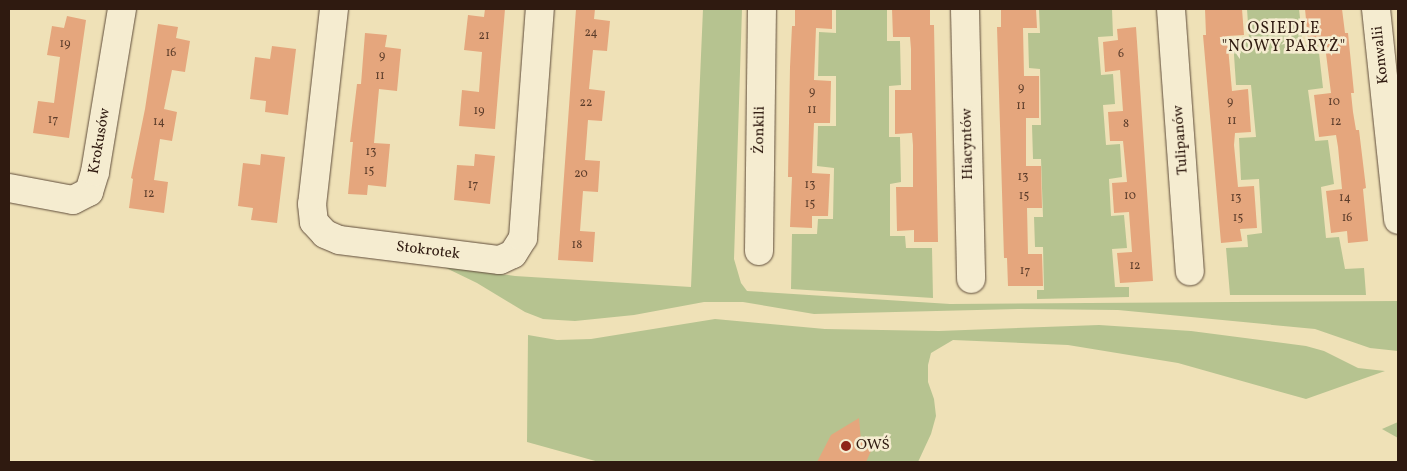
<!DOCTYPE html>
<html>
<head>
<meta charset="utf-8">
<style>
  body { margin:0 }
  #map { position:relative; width:1407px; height:471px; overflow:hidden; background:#efe1b7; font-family:Vollkorn,serif }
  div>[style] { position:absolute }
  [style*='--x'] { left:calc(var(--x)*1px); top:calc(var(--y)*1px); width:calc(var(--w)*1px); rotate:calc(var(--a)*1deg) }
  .green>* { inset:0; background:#b6c390 }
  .building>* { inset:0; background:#e5a67d }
  .roads { filter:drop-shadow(0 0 1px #5f4c3a) drop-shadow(0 0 1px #5f4c3a) }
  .minor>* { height:28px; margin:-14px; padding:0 14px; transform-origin:14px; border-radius:14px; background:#f5ecd0 }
  .dots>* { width:14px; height:14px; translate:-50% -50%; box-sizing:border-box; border:2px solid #f5ecd0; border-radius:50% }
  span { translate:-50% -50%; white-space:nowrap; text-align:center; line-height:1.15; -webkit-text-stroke:5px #f5ecd0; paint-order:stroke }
  .number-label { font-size:12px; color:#5c3d2b }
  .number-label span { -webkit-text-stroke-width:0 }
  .street-label { font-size:15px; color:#2f1a10 }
  .poi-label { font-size:15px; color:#2f1a10 }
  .left { translate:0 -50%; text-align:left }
  .neighbourhood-label { font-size:16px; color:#2f1a10; letter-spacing:1px }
  .frame { position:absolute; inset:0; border:10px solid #2f1a10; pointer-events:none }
</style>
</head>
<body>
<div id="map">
  <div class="green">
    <i style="clip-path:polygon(703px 9px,742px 9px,734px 259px,741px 283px,747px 291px,950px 304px,1398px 301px,1398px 351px,1370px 348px,1315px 329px,1118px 310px,1020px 309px,814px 314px,743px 302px,704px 302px,634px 315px,575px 321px,558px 320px,543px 319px,525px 312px,477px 283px,444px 267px,515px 276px,691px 287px)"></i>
    <i style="clip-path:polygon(836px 9px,887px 9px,887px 41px,900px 41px,901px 85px,889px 86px,889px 137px,900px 137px,901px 182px,890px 184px,890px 236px,905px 236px,906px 248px,932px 248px,933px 298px,791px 289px,792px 234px,817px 234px,818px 219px,833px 219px,834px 168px,817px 166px,818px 126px,836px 126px,836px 76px,818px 76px,819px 32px,836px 33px)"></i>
    <i style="clip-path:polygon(1039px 9px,1112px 9px,1113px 36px,1098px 37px,1101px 75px,1113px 74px,1115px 104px,1103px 105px,1106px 145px,1120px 144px,1122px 177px,1109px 179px,1111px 216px,1124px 215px,1127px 248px,1112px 249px,1115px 287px,1129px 287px,1129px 297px,1037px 299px,1037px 290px,1044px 290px,1043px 247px,1035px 247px,1034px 217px,1043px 217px,1041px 159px,1033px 159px,1032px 125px,1041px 125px,1040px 69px,1029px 68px,1028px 33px,1040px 33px)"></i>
    <i style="clip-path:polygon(1247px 9px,1299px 9px,1303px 45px,1318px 44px,1323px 88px,1308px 90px,1315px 141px,1328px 140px,1334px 184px,1321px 187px,1326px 238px,1339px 237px,1345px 269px,1364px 268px,1366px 295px,1230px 295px,1226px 248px,1248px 247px,1247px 235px,1262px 233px,1259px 179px,1241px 180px,1239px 138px,1256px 137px,1251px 85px,1236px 85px,1233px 40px,1249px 38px)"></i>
    <i style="clip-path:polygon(715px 319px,825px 329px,939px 331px,1099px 325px,1191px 331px,1306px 346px,1324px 351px,1358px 368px,1385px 371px,1306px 399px,1178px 363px,1068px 345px,953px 340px,931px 353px,928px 365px,928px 382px,934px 399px,936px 416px,931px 434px,918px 462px,599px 462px,527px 442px,528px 335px,557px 340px,591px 339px)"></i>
    <i style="clip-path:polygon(1398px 422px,1398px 438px,1382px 429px)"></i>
  </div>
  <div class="building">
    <i style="clip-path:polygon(485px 9px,505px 9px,495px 129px,459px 126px,462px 90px,479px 92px,482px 52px,464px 50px,468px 15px,484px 17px)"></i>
    <i style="clip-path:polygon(576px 9px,595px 9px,594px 19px,610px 21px,607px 51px,593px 50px,589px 89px,605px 91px,602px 121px,588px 120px,585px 160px,600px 161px,598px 192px,583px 191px,580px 231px,595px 232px,593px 262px,558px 260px)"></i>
    <i style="clip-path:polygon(795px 9px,832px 9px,832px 29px,816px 28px,814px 80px,831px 81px,830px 123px,814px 123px,812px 173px,830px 174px,828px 216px,812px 216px,812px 228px,790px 227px,792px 177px,788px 177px,790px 67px,792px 26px,795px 26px)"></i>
    <i style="clip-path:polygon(892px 9px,930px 9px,930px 25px,934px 25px,938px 242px,914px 242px,914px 230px,897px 231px,896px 187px,913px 187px,913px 145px,912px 133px,895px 134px,895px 90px,911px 90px,911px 49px,910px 37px,893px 37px)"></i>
    <i style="clip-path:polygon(1001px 9px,1036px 9px,1037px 28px,1023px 28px,1024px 76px,1039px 76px,1039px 118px,1026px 118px,1026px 166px,1041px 166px,1042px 208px,1027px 208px,1028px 254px,1042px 254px,1043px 286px,1008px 286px,1007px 258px,1004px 258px,997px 27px,1001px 27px)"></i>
    <i style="clip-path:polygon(1205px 9px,1242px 9px,1244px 35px,1227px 36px,1232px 91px,1248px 89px,1251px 132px,1235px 133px,1234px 145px,1238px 187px,1254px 186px,1257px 228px,1240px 229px,1242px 241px,1221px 243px,1203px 35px,1206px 35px)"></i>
    <i style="clip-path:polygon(1305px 9px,1342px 9px,1345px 33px,1348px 33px,1354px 93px,1351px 93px,1353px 112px,1356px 130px,1359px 130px,1366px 188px,1363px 189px,1368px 241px,1348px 243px,1347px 231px,1331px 233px,1326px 191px,1342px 189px,1338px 147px,1336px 135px,1319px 137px,1314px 95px,1331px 93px,1324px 38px,1308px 40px)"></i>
    <i style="clip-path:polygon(67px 16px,86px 20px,69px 138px,33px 133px,38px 101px,54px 103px,60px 57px,47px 55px,52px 26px,64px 28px)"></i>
    <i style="clip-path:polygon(158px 24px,178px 27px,176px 38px,190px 41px,185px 72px,172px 70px,164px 109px,177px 112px,172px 141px,160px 139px,154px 180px,168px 182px,164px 213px,129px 208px,133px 179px,131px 178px,145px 109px)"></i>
    <i style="clip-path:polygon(1136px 27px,1153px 281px,1120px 283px,1117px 253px,1132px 252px,1129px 212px,1114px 213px,1112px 183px,1127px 182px,1123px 141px,1110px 141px,1108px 112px,1123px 111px,1120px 70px,1105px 72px,1103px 42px,1118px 40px,1117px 29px)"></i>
    <i style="clip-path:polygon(365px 33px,387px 35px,385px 47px,401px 49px,397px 91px,379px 89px,374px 143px,390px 144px,386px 187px,368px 185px,367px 195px,348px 194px,353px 142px,350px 142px,357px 84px,361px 84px)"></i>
    <i style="clip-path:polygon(272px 46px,296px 49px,288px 115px,265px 112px,266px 101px,250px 99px,255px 57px,270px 59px)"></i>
    <i style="clip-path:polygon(261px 154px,285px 157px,277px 223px,251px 220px,253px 208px,238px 206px,243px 163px,260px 165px)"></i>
    <i style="clip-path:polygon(475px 154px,495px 156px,490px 204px,454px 200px,457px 165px,474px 166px)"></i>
    <i style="clip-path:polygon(859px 418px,861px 440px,871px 451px,866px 462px,817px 462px,831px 435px)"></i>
  </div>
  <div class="roads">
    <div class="minor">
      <i style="--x:334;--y:9;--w:196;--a:96.4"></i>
      <i style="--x:312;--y:204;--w:18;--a:84"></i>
      <i style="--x:314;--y:222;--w:16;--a:47"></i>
      <i style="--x:325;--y:234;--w:15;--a:23"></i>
      <i style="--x:339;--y:240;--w:162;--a:7.1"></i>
      <i style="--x:500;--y:260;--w:14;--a:-25"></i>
      <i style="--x:513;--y:254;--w:19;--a:-58"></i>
      <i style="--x:523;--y:238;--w:230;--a:-85.8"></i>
      <i style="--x:965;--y:9;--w:270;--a:88.7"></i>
      <i style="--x:1171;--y:9;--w:263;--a:85.9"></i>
      <i style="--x:1376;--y:9;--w:212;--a:84"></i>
      <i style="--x:9;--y:188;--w:65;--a:10.6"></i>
      <i style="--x:73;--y:200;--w:18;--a:-27"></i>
      <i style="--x:89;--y:192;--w:21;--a:-73"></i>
      <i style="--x:95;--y:172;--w:165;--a:-80.6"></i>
      <i style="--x:759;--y:251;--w:242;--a:-89.3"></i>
    </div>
  </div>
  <div class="dots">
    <i style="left:846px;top:446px;background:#8f2418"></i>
  </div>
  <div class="number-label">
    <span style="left:591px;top:34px">24</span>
    <span style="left:484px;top:37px">21</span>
    <span style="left:65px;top:45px">19</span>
    <span style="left:171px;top:54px">16</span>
    <span style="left:1121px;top:55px">6</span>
    <span style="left:382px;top:57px">9</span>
    <span style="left:380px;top:77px">11</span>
    <span style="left:1021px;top:89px">9</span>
    <span style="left:812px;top:93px">9</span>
    <span style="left:1230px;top:103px">9</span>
    <span style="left:1334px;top:103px">10</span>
    <span style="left:586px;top:104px">22</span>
    <span style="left:1021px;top:107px">11</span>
    <span style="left:812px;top:111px">11</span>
    <span style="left:479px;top:112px">19</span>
    <span style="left:53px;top:121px">17</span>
    <span style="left:1232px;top:122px">11</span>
    <span style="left:159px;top:123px">14</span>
    <span style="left:1336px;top:123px">12</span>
    <span style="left:1126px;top:125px">8</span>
    <span style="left:371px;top:153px">13</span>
    <span style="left:369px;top:172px">15</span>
    <span style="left:581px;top:175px">20</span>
    <span style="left:1023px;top:178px">13</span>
    <span style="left:473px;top:186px">17</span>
    <span style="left:810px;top:186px">13</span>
    <span style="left:149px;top:195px">12</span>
    <span style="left:1024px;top:197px">15</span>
    <span style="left:1130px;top:197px">10</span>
    <span style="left:1236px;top:199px">13</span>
    <span style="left:1345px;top:199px">14</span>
    <span style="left:810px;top:205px">15</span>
    <span style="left:1238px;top:219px">15</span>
    <span style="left:1347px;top:219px">16</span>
    <span style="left:577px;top:246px">18</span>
    <span style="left:1135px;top:267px">12</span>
    <span style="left:1025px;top:272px">17</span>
  </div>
  <div class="street-label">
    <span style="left:1381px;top:55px;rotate:-96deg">Konwalii</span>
    <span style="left:760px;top:130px;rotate:-89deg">Żonkili</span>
    <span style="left:1181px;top:140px;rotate:-94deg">Tulipanów</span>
    <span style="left:100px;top:141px;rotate:-80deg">Krokusów</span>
    <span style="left:968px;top:144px;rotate:-91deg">Hiacyntów</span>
    <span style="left:428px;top:251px;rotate:7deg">Stokrotek</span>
  </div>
  <div class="poi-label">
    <span class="left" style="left:856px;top:446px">OWŚ</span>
  </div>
  <div class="neighbourhood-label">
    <span style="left:1284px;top:38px">OSIEDLE<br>"NOWY PARYŻ"</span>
  </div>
  <div class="frame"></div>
</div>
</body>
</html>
